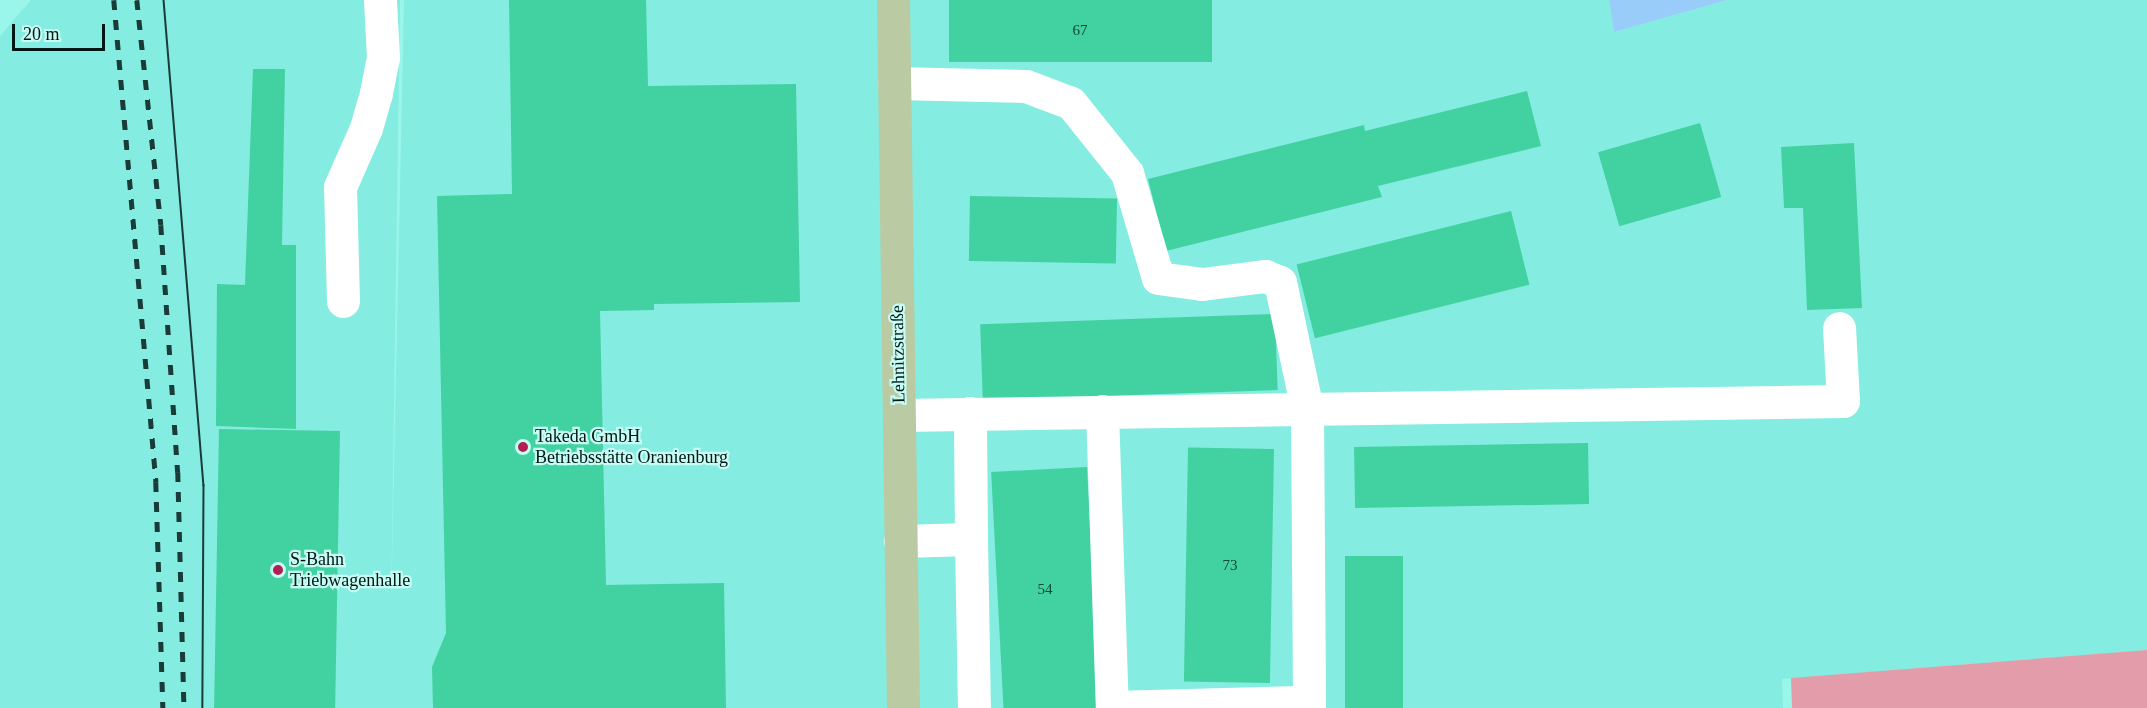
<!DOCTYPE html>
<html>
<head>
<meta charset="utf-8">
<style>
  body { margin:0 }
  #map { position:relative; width:2147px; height:708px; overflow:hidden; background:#9af6eb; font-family:"Times New Roman",serif }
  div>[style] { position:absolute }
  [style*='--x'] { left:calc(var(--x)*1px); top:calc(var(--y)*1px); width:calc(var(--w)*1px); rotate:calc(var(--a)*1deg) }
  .built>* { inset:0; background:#84ece1 }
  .green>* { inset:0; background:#e39caa }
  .water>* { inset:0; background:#99ccf9 }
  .building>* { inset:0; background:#42d1a0; transform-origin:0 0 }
  .minor>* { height:33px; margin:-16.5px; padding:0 16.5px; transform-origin:16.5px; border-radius:16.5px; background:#fff }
  .major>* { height:33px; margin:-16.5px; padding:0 16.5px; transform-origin:16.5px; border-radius:16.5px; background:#bacaa2 }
  .tram>* { height:1.5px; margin:-0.75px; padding:0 0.75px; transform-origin:0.75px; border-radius:0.75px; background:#1a3c38 }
  .rail>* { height:4.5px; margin-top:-2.25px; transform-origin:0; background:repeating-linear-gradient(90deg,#1a3c38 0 10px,transparent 0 20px) }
  .dots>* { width:16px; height:16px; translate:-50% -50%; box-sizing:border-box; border:3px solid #c7fcf5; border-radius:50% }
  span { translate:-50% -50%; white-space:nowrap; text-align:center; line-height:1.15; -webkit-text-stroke:4.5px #c7fcf5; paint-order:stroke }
  .number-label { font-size:15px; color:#104637 }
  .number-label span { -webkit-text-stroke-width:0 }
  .street-label { font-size:18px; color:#001714 }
  .poi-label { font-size:18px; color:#001714 }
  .left { translate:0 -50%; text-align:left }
  .scale { position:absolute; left:12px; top:24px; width:93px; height:27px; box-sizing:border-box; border:3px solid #001714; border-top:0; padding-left:8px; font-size:18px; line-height:21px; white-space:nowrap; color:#001714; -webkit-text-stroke:4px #c7fcf5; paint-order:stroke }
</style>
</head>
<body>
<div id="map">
  <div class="built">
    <i style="clip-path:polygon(31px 0,400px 0,391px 611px,404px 0,1609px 0,1614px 32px,1727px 0,2147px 0,2147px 650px,1782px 679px,1783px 708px,0 708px,0 36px)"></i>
  </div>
  <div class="green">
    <i style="clip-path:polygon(2147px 650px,2147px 708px,1792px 708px,1791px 678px)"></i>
  </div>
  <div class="water">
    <i style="clip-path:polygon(1609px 0,1727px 0,1614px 32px)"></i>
  </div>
  <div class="building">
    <i style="clip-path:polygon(509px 0,646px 0,648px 86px,796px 84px,800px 302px,654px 304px,654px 310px,600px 311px,606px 585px,724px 583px,726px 708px,433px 708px,432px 667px,446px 633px,437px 196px,512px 194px)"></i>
    <i style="left:949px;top:0;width:263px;height:62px"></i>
    <i style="clip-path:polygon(253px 69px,285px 69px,282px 245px,296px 245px,296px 429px,216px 426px,217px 284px,245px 285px)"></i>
    <i style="clip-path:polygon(1527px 91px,1541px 146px,1378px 186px,1382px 197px,1166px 251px,1148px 179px,1364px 125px,1365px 131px)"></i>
    <i style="left:1700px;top:123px;width:77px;height:106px;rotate:74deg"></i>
    <i style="clip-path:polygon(1854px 143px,1862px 308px,1807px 310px,1803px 208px,1784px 208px,1781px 147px)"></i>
    <i style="left:970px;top:196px;width:147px;height:65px;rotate:1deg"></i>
    <i style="left:1511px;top:211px;width:76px;height:221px;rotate:76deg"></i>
    <i style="left:1275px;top:314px;width:76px;height:295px;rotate:88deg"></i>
    <i style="left:219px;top:429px;width:121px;height:279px;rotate:1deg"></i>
    <i style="left:1588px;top:443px;width:61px;height:234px;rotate:89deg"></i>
    <i style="left:1274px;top:449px;width:234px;height:86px;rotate:91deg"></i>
    <i style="left:1087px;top:467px;width:241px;height:96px;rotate:87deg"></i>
    <i style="left:1345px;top:556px;width:58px;height:152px"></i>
  </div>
  <div class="minor">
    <i style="--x:894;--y:83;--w:132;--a:1.3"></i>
    <i style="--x:1026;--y:86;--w:48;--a:20.7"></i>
    <i style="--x:1071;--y:103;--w:90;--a:51.3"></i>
    <i style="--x:1127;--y:173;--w:109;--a:73.6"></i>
    <i style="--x:1158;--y:278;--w:44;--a:7.8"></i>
    <i style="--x:1202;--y:284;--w:64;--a:-7.2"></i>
    <i style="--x:1265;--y:276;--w:16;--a:22"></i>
    <i style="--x:1280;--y:282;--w:130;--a:78"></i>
    <i style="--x:1307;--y:409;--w:299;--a:89.6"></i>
    <i style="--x:343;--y:301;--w:114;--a:-91.5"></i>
    <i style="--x:340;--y:187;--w:64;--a:-66.2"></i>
    <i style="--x:366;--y:128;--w:36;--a:-74"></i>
    <i style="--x:376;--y:93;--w:36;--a:-79"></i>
    <i style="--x:383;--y:58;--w:58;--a:-93"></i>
    <i style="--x:1102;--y:411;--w:297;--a:88.1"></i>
    <i style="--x:899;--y:415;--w:944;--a:-0.85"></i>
    <i style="--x:1843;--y:401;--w:73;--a:-93.1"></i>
    <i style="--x:971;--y:539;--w:169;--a:89"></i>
    <i style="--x:900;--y:541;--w:71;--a:-1.6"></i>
    <i style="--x:971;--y:539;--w:126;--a:-90.5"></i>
    <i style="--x:1112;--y:707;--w:197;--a:-1.5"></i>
  </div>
  <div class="major">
    <i style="--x:893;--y:0;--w:708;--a:89.19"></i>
  </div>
  <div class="tram">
    <i style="--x:164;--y:0;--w:487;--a:85.3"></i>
    <i style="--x:204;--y:485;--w:223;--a:90.3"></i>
  </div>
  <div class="rail">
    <i style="--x:114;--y:0;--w:484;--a:85"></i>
    <i style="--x:156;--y:482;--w:226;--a:88.2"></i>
    <i style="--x:137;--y:0;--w:226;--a:83.9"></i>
    <i style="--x:161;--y:225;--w:248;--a:86.1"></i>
    <i style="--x:178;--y:472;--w:236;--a:88.5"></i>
  </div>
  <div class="dots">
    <i style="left:523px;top:447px;background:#b02053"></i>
    <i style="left:278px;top:570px;background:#b02053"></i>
  </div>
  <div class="number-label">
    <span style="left:1080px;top:31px">67</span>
    <span style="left:1230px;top:566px">73</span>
    <span style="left:1045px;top:590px">54</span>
  </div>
  <div class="street-label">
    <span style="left:898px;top:354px;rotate:-91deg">Lehnitzstraße</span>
  </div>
  <div class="poi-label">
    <span class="left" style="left:535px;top:447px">Takeda GmbH<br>Betriebsstätte Oranienburg</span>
    <span class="left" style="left:290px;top:570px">S-Bahn<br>Triebwagenhalle</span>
  </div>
  <div class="scale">20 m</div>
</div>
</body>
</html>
